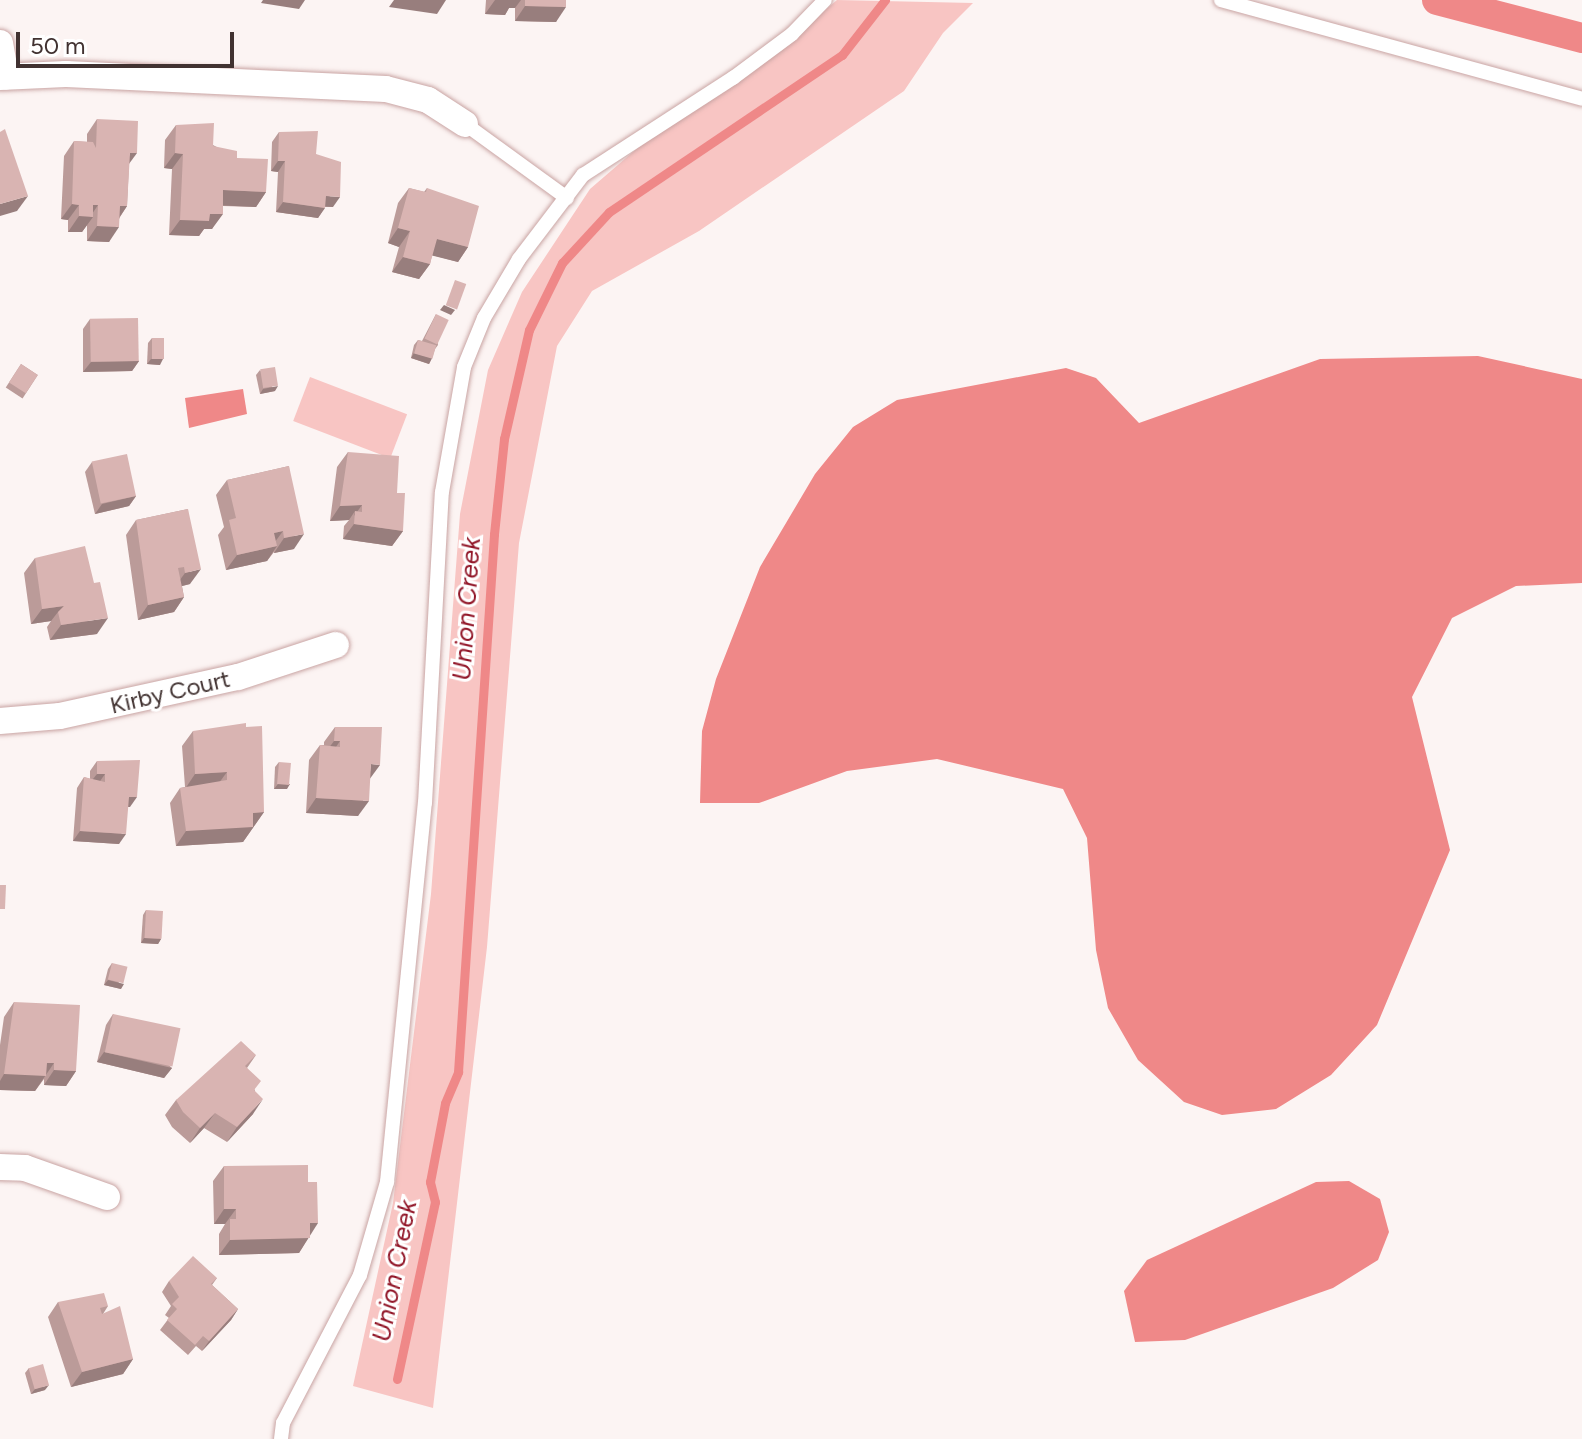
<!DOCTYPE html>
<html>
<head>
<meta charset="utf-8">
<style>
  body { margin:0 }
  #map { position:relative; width:1582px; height:1439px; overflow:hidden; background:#fcf4f3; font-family:Figtree,sans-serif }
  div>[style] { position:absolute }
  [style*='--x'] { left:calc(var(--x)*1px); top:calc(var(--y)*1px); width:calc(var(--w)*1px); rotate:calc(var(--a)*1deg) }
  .green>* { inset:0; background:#f8c5c3; transform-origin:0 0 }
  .water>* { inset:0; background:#ef8888 }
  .stream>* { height:9px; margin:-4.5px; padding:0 4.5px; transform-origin:4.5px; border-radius:4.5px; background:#ef8888 }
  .canal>* { height:30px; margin:-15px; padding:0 15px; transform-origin:15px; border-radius:15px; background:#ef8888 }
  .roads { filter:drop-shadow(0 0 2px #c9a4a3) drop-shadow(0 0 2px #c9a4a3) }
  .lane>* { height:14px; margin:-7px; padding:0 7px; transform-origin:7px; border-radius:7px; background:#fff }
  .street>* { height:26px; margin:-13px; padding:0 13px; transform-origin:13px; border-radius:13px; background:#fff }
  .wall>* { inset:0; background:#bb9b99; transform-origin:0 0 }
  .shaded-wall>* { inset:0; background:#987e7d }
  .building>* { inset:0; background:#d9b4b2; transform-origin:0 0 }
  span { translate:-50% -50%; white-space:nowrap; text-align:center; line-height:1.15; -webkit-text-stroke:6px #fff; paint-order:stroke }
  .street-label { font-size:24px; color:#413231 }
  .water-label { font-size:26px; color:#911527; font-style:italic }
  .scale { position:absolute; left:16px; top:32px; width:218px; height:36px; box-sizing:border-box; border:4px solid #413231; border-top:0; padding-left:10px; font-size:24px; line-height:28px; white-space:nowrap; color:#413231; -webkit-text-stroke:6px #fff; paint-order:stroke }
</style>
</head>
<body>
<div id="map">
  <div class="green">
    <i style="clip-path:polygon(837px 0,973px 3px,943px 33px,904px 91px,699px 231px,592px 291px,557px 346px,519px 543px,487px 947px,433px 1408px,353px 1386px,393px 1203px,431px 894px,460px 514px,488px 370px,522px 292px,590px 189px,648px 139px,775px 52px)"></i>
    <i style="left:310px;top:377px;width:104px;height:47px;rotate:21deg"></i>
  </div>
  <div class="water">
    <i style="clip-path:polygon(1478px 356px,1582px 379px,1582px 583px,1516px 586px,1452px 618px,1412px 697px,1450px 850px,1377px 1025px,1331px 1075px,1276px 1109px,1222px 1115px,1184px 1102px,1138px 1060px,1108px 1008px,1096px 950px,1087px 838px,1063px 789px,937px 759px,847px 771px,759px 803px,700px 803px,702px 731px,716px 679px,760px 567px,815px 474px,853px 427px,897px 400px,1066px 368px,1096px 378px,1139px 423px,1320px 359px)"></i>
    <i style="clip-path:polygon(243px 389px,247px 414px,189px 428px,185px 398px)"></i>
    <i style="clip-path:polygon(1349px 1181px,1380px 1199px,1389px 1232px,1378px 1260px,1333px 1288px,1185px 1340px,1135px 1342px,1124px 1291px,1147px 1260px,1316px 1182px)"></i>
  </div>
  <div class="stream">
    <i style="--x:397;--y:1379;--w:181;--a:-77.9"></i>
    <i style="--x:435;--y:1202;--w:21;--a:-104"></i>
    <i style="--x:430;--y:1182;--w:80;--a:-79.2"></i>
    <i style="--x:445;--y:1103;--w:34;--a:-67"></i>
    <i style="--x:458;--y:1072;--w:539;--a:-86.17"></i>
    <i style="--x:494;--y:534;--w:96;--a:-84"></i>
    <i style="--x:504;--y:439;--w:112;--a:-77.1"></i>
    <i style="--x:529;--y:330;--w:75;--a:-63.8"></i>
    <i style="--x:562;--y:263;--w:69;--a:-47.3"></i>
    <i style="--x:609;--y:212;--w:281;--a:-34"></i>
    <i style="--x:842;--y:55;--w:70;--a:-52"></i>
  </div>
  <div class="canal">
    <i style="--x:1437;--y:0;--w:150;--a:14.7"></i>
  </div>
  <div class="roads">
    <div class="lane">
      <i style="--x:1221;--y:0;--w:374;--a:15.3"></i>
      <i style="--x:465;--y:124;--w:126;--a:36"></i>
      <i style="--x:281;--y:1439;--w:16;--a:-83"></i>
      <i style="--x:283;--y:1423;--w:167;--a:-62.5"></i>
      <i style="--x:360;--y:1275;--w:97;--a:-73.8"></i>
      <i style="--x:387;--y:1182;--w:381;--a:-84.3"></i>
      <i style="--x:425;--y:803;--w:311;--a:-86.9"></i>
      <i style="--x:442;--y:492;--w:127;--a:-80"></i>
      <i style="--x:464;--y:367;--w:53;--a:-67.8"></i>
      <i style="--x:484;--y:318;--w:69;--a:-59.3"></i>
      <i style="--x:519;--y:259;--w:106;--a:-52.7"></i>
      <i style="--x:583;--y:175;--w:179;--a:-32.9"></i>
      <i style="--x:733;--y:78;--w:74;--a:-36.7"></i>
      <i style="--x:792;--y:34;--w:47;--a:-45.9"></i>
    </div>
    <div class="street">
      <i style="--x:0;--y:43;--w:34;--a:80"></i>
      <i style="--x:0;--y:77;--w:66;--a:-2.6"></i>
      <i style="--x:66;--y:74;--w:320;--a:2.7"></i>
      <i style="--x:386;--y:89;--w:43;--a:14.7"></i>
      <i style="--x:428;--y:100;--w:44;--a:33"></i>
      <i style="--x:0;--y:721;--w:60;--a:-4.8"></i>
      <i style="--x:60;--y:716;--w:182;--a:-12.4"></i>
      <i style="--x:238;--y:677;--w:103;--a:-18.1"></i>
      <i style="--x:0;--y:1167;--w:25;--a:2"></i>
      <i style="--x:25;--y:1168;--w:87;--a:19.5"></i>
    </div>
  </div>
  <div class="wall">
    <i style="clip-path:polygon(486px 0,566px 0,556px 22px,515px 21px,515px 8px,509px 8px,505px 15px,485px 14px)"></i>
    <i style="clip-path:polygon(97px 119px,129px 164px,127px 206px,120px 217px,109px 242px,87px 241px,87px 225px,82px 232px,68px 232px,68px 220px,61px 219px,64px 156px,74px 141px,87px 142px,87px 134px)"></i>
    <i style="clip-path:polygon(176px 125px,237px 158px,266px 192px,256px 207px,223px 206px,212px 229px,204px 229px,199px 236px,169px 235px,172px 169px,164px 168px,165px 140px)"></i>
    <i style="clip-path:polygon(279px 132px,316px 154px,333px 207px,325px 207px,318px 218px,276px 212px,278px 172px,271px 171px,272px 142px)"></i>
    <i style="clip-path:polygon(409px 188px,424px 192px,427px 188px,468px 247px,458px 262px,432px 255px,430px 264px,419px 279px,392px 272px,399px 247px,388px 243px,398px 203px)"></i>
    <i style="clip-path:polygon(436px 314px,438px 345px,435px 349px,432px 358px,429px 364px,411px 358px,414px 345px,418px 340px,422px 341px)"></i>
    <i style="clip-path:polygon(90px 319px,139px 361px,132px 371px,83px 372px,83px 329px)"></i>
    <i style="clip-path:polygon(152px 338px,160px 365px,147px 364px,148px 343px)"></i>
    <i style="left:21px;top:364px;width:20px;height:28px;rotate:33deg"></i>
    <i style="clip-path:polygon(260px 370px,275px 391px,260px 394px,256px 375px)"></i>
    <i style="clip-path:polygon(348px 452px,397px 493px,403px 531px,392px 546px,343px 539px,344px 526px,349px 520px,330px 521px,337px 467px)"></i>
    <i style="clip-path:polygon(92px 462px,136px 496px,129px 506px,95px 514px,85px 472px)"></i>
    <i style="clip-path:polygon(289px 466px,294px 549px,274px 553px,274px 552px,267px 561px,226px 570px,218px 535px,224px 527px,216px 495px,227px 480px)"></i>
    <i style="clip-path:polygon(188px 509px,190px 584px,182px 586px,184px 597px,174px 612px,138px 620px,126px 535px,136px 520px)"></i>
    <i style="clip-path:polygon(35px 558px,97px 634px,50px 640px,47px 627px,51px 621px,31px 624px,24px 573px)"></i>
    <i style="clip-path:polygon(335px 727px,370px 779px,358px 816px,306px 813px,309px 760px,320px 745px,324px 745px,324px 742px)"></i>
    <i style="clip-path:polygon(193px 731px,264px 812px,243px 842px,176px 846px,170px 803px,180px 788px,185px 787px,182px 746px)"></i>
    <i style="clip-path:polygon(97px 761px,130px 807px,128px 807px,119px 844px,73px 841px,77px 788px,84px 777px,90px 779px,90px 771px)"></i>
    <i style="clip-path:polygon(279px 762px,287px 789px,274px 789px,275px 767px)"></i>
    <i style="clip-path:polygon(146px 910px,161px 939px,158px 944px,141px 943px,143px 915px)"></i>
    <i style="clip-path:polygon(112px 963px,121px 989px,104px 985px,108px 969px)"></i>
    <i style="clip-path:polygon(14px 1002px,76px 1071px,66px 1086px,44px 1085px,44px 1079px,35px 1091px,0 1090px,0 1045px,4px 1017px)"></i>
    <i style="clip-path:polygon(113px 1014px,172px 1068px,164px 1078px,97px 1062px,106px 1025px)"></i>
    <i style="clip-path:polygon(256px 1055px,247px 1068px,255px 1091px,253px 1114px,227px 1142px,204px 1128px,190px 1143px,172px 1127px,165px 1115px,176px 1100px)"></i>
    <i style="clip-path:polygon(224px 1166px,310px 1235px,299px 1253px,219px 1255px,219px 1234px,225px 1224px,214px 1224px,213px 1181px)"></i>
    <i style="clip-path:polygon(217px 1278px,212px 1285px,238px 1309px,231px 1320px,202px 1351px,196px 1346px,188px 1355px,160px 1330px,169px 1318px,165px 1315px,171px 1306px,162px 1292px,169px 1281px)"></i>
    <i style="clip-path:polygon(58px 1302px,108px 1306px,103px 1314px,133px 1359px,123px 1374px,71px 1387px,48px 1317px)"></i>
    <i style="clip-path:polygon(29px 1368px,45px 1390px,31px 1394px,25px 1373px)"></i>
  </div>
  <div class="shaded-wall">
    <i style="clip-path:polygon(263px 0,305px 0,299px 9px,261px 3px)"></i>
    <i style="clip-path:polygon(394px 0,446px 0,437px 14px,389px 7px)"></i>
    <i style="clip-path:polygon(495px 0,521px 0,515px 8px,509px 8px,505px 15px,485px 14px)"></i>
    <i style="clip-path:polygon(525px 6px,566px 7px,556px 22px,515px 21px)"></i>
    <i style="clip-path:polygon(130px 153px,137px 153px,126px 168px)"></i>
    <i style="clip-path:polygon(175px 153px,183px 154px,172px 169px,164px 168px)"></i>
    <i style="clip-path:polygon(278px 161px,285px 161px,278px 172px,271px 171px)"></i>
    <i style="clip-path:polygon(223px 190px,266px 192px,256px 207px,213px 205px)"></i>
    <i style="clip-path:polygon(28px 196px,17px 211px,0 216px,0 204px)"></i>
    <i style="clip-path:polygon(326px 196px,340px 197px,333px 207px,319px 206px)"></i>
    <i style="clip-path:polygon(283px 202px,325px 208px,318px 218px,276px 212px)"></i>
    <i style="clip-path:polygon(72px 204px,79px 205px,68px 220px,61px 219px)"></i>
    <i style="clip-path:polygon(93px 205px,98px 205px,90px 217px,93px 217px,82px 232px,68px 232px,79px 216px)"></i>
    <i style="clip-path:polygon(120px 206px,127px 206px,117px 221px)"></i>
    <i style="clip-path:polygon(210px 214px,223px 214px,212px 229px,204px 229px,199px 236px,169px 235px,180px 220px)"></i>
    <i style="clip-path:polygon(97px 226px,119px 227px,109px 242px,87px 241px)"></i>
    <i style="clip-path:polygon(398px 228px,410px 231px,399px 247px,388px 243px)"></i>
    <i style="clip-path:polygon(437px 239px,468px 247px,458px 262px,426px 254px)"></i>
    <i style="clip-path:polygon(403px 257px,430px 264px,419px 279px,392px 272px)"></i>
    <i style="clip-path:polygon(444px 305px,455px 310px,451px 315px,440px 310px)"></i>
    <i style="clip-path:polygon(414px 353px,432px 358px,429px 364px,411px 358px)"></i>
    <i style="clip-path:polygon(151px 359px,163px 359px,160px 365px,147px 364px)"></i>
    <i style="clip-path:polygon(139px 361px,132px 371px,83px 372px,91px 362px)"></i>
    <i style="clip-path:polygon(278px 386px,275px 391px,260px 394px,263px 389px)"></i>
    <i style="clip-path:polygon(136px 496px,129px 506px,95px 514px,102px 504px)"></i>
    <i style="clip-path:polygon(362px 505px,354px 516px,355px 511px,349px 520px,330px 521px,340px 506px)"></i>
    <i style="clip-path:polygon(354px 524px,403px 531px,392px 546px,343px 539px)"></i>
    <i style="clip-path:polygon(283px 531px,272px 546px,274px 533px)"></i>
    <i style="clip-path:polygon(304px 534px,294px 549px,274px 553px,284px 538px)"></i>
    <i style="clip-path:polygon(277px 546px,267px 561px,226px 570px,237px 555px)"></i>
    <i style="clip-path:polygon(201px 569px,190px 584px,174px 588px,185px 573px)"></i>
    <i style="clip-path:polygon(184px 597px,174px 612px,138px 620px,148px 605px)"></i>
    <i style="clip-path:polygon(64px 606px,58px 612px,51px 621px,31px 624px,42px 609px)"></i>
    <i style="clip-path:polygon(108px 618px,97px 634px,50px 640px,61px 625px)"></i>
    <i style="clip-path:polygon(334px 741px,340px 741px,330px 756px,323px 756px)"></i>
    <i style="clip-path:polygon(371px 764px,380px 765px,369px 780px)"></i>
    <i style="clip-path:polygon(227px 772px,216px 787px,185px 789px,195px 774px)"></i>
    <i style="clip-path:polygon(97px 774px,105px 774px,98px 784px,89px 784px)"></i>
    <i style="clip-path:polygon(278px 784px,290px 784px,287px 789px,274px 789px)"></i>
    <i style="clip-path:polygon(129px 797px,137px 797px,130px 807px,122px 807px)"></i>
    <i style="clip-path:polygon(316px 798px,369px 801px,358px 816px,306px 813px)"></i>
    <i style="clip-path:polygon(264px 812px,243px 842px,176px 846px,186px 831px,253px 813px)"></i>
    <i style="clip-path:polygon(80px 831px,126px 834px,119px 844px,73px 841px)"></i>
    <i style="clip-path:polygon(144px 938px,161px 939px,158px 944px,141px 943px)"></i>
    <i style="clip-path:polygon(108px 980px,124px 984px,121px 989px,104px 985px)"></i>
    <i style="clip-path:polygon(104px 1052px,172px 1068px,164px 1078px,97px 1062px)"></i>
    <i style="clip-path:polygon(47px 1063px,54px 1063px,35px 1091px,0 1090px,0 1081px,4px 1074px)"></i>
    <i style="clip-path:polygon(54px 1070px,76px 1071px,66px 1086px,44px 1085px)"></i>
    <i style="clip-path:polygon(263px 1099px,253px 1114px,227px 1142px,237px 1127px)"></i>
    <i style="clip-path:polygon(215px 1113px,204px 1128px,190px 1143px,200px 1128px)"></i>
    <i style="clip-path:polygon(224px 1209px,236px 1209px,225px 1224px,214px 1224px)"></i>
    <i style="clip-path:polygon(310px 1223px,318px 1223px,299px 1253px,219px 1255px,230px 1240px)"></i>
    <i style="clip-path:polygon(238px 1309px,231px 1320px,202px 1351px,209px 1341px)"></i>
    <i style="clip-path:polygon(133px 1359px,123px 1374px,71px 1387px,82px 1372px)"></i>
    <i style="clip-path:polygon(49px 1385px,45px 1390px,31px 1394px,35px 1389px)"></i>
  </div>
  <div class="building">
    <i style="clip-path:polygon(525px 0,566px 0,566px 7px,525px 6px)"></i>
    <i style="clip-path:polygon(97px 119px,138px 121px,137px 153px,130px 153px,127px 206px,120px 206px,119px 227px,97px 226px,98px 205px,93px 205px,93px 217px,79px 216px,79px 205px,72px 204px,74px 141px,93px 142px,96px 148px)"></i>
    <i style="clip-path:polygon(214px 123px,213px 146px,237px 151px,237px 158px,268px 159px,266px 192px,223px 190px,223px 214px,210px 214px,209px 221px,180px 220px,183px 154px,175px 153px,176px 125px)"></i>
    <i style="clip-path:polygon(5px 129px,28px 196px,0 204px,0 132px)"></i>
    <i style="clip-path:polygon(318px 131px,316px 154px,341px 162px,340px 197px,326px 196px,325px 208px,283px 202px,285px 161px,278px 161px,279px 132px)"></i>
    <i style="clip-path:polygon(409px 188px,426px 192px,427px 188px,479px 206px,468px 247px,437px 239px,430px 264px,403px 257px,410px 231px,398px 228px)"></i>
    <i style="left:455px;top:280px;width:12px;height:27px;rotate:20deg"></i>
    <i style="left:436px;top:314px;width:14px;height:27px;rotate:25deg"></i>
    <i style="left:138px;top:318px;width:43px;height:48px;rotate:89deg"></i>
    <i style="left:152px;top:338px;width:12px;height:21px"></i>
    <i style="left:418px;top:340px;width:19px;height:14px;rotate:16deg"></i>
    <i style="left:21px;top:364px;width:20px;height:22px;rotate:33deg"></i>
    <i style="left:275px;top:367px;width:19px;height:15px;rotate:81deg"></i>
    <i style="clip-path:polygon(348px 452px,399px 456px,397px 493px,405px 493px,403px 531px,354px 524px,355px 511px,362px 512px,362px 505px,340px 506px)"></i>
    <i style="left:127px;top:454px;width:43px;height:36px;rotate:78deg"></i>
    <i style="clip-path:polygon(289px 466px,304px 534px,284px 538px,283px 531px,274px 533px,277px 546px,237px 555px,229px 520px,236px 518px,227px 480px)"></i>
    <i style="clip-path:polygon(188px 509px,201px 569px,185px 573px,184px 567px,178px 568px,184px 597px,148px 605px,136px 520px)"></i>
    <i style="clip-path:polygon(85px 546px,94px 583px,100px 582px,108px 618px,61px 625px,58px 612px,64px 606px,42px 609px,35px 558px)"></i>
    <i style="clip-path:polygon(246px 723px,246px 727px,262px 726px,264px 812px,253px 813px,253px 827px,186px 831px,180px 788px,227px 780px,227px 772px,195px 774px,193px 731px)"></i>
    <i style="clip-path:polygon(335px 727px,382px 727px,380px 765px,371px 764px,369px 801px,316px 798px,320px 745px,340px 747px,340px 741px,334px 741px)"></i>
    <i style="clip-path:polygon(140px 760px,137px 797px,129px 797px,126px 834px,80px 831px,84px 777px,105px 782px,105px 774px,97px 774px,97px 761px)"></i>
    <i style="left:279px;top:762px;width:12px;height:22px;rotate:5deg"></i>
    <i style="clip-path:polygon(0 885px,6px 885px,5px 909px,0 909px)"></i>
    <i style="left:146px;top:910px;width:17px;height:28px;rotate:3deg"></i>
    <i style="left:112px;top:963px;width:16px;height:17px;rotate:14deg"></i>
    <i style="clip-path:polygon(14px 1002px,80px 1005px,76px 1071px,54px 1070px,54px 1063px,47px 1063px,46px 1076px,4px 1074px)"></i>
    <i style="left:113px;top:1014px;width:69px;height:39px;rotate:12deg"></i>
    <i style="clip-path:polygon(241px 1041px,256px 1055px,245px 1066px,261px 1081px,254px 1090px,263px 1099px,237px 1127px,215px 1113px,200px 1128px,183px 1112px,176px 1100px)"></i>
    <i style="clip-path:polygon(308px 1165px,308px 1182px,317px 1182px,318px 1223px,310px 1223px,310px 1238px,230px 1240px,230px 1219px,236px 1219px,236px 1209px,224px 1209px,224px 1166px)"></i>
    <i style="clip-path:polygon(193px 1256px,217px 1278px,211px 1284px,238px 1309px,209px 1341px,203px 1336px,195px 1345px,167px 1320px,177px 1309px,172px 1304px,179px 1297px,169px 1281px)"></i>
    <i style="clip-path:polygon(104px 1293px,108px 1306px,100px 1308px,102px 1314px,120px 1306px,133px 1359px,82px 1372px,58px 1302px)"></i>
    <i style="left:43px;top:1364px;width:22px;height:15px;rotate:74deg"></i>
  </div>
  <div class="street-label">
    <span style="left:170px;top:692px;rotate:-13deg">Kirby Court</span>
  </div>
  <div class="water-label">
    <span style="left:467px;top:609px;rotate:-86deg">Union Creek</span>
    <span style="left:395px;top:1271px;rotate:-79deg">Union Creek</span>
  </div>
  <div class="scale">50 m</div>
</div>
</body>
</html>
